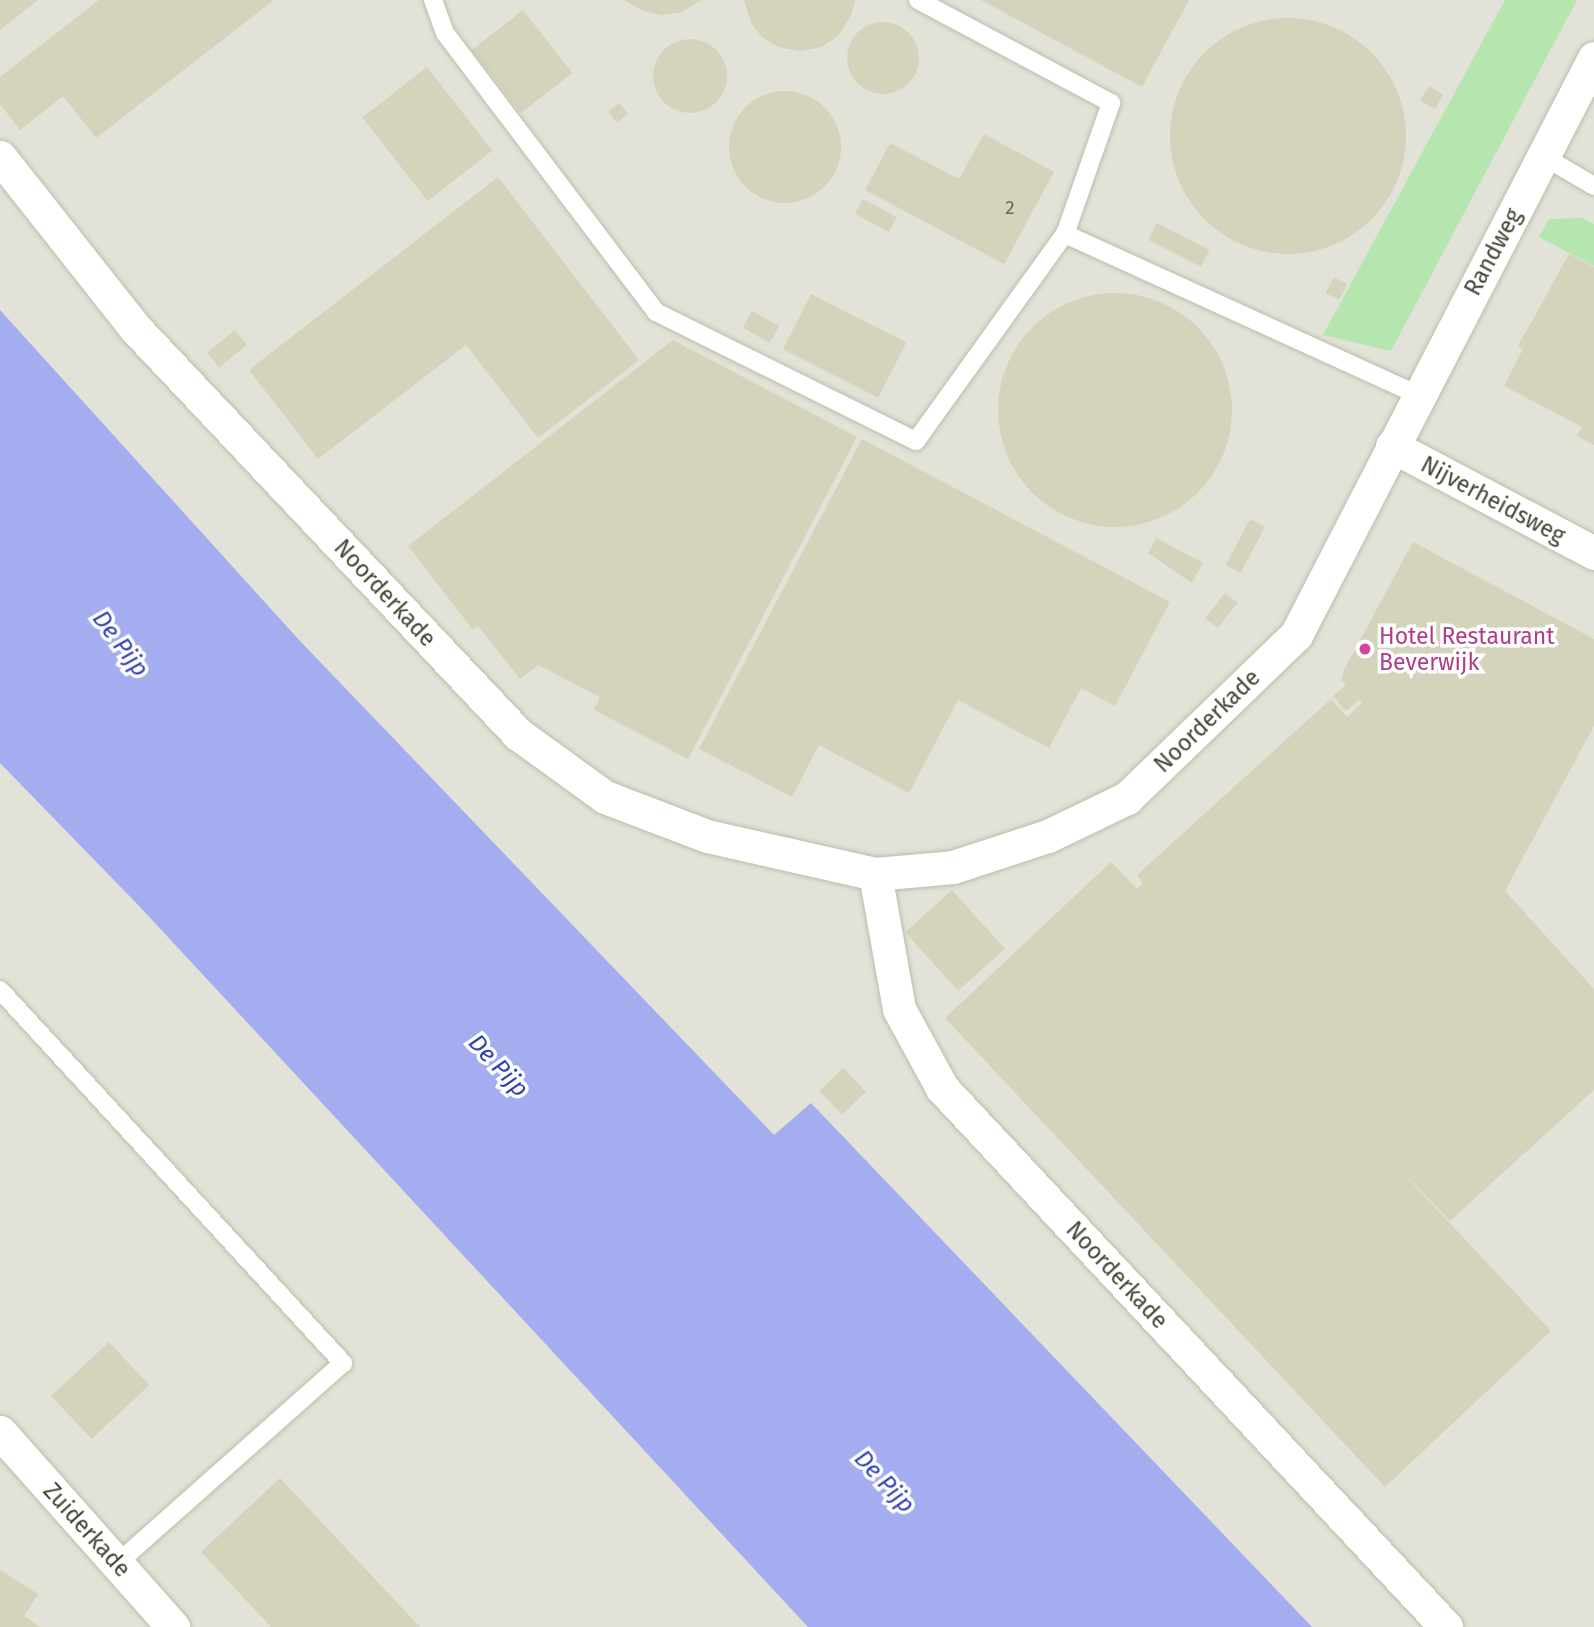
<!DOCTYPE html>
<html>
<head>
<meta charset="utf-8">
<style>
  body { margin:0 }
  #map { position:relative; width:1594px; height:1627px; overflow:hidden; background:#f1f3e6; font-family:"Fira Sans",sans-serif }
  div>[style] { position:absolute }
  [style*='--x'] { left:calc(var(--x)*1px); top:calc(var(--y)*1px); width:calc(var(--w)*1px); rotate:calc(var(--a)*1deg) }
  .industrial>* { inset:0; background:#e2e2d8; transform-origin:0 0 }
  .green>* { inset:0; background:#b5e6af }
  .water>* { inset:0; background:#a3adef }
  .building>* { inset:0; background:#d3d4bb; transform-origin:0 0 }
  .round { border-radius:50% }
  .roads { filter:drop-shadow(0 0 2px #bbbea9) drop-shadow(0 0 2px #bbbea9) }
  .service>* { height:18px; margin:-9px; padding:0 9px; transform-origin:9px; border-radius:9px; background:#fff }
  .minor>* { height:33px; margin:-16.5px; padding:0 16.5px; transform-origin:16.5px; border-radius:16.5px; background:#fff }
  .dots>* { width:19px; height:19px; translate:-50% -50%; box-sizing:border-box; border:4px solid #fff; border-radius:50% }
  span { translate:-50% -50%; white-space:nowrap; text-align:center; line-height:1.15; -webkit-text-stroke:7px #fff; paint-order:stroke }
  .number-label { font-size:19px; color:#686956 }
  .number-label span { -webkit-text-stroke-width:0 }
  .street-label { font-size:23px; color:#444535 }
  .hotel-label { font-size:23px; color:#b23c85 }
  .left { translate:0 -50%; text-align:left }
  .water-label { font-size:24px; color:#3141af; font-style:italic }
</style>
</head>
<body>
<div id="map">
  <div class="industrial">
    <i style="left:0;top:0;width:1594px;height:1627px"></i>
  </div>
  <div class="green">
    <i style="clip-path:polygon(1505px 0,1577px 0,1391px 351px,1323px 335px)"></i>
    <i style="clip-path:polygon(1582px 218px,1594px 224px,1594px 266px,1539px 237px,1549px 219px)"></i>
  </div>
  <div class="water">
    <i style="clip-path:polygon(0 310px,300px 641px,774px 1135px,811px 1103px,1312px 1627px,808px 1627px,141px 908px,0 763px)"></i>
  </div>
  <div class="building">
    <i style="clip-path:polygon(0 0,38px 0,0 30px)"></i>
    <i style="clip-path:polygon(99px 0,274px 0,96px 138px,63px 96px,20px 130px,0 104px,0 77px)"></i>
    <i style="clip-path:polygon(624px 0,701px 0,682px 12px,662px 15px,643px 11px)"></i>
    <i style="clip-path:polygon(744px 0,855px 0,851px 16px,838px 36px,822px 47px,800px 51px,778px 47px,762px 37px,751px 23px)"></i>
    <i style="clip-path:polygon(981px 0,1189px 0,1142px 87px)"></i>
    <i style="left:523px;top:10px;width:80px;height:65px;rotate:52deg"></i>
    <i class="round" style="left:1170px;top:18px;width:236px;height:236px"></i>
    <i class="round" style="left:847px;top:22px;width:72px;height:72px"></i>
    <i class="round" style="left:653px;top:39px;width:74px;height:74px"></i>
    <i style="left:427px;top:67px;width:106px;height:82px;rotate:52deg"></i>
    <i style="left:1429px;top:86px;width:17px;height:17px;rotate:31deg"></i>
    <i class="round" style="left:729px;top:91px;width:112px;height:112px"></i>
    <i style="left:619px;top:103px;width:14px;height:14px;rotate:51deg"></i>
    <i style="clip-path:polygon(984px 134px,1054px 172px,1004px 264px,865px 190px,890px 143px,959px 179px)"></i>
    <i style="clip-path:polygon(498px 177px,639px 360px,538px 438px,466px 345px,318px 459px,249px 370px)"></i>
    <i style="left:863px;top:199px;width:38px;height:17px;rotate:28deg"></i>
    <i style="left:1157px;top:223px;width:59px;height:19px;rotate:27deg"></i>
    <i style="clip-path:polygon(1569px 254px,1594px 267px,1594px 445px,1577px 436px,1582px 427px,1504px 386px,1523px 349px,1518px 346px)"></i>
    <i style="left:1334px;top:277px;width:15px;height:18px;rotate:28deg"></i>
    <i class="round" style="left:998px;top:293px;width:234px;height:234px"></i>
    <i style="left:811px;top:294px;width:107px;height:62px;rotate:27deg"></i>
    <i style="left:752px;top:311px;width:31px;height:19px;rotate:29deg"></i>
    <i style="left:235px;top:330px;width:19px;height:36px;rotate:51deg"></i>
    <i style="clip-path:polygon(673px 340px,857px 437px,688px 759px,594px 710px,600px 697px,538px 665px,520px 679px,478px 626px,473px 630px,408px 546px)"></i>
    <i style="clip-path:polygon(862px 439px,1170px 602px,1115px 706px,1081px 688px,1049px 748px,958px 700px,909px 793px,819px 745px,792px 797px,699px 749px)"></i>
    <i style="left:1250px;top:519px;width:17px;height:52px;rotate:28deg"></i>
    <i style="clip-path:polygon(1156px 538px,1203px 563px,1192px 583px,1148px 553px)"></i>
    <i style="clip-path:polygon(1413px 542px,1594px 639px,1594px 726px,1505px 891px,1594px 989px,1594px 1090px,1450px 1221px,1384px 1153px,1551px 1331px,1385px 1487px,945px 1018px,1111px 862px,1137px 889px,1143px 883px,1137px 875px,1331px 699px,1347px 717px,1362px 703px,1359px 700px,1346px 711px,1333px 696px,1346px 685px,1341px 680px,1344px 670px)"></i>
    <i style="left:1225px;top:593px;width:16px;height:32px;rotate:38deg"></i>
    <i style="left:952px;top:890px;width:79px;height:63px;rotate:48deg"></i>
    <i style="left:843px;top:1068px;width:33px;height:33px;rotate:46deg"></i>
    <i style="left:109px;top:1342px;width:59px;height:79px;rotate:47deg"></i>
    <i style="clip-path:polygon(280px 1478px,420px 1627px,271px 1627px,201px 1552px)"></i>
    <i style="clip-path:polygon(0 1570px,38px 1594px,24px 1616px,40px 1627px,0 1627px)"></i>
  </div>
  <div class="roads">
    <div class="service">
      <i style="--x:433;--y:0;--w:35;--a:70"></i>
      <i style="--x:445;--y:33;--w:350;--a:52.9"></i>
      <i style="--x:656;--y:312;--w:290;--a:26.4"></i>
      <i style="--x:916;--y:441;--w:255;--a:-54.3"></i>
      <i style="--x:918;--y:0;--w:219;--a:28.1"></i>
      <i style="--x:1111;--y:103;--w:139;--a:109.3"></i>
      <i style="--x:1065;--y:234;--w:388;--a:24.5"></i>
      <i style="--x:1543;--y:156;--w:59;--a:30.5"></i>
      <i style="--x:0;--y:990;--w:507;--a:47.4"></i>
      <i style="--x:343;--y:1363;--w:302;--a:138.4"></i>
    </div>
    <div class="minor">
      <i style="--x:0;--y:157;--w:219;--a:51.7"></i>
      <i style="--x:136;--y:329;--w:557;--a:46.67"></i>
      <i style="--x:518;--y:734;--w:107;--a:35.9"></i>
      <i style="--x:605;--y:797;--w:109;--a:20.9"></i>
      <i style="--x:707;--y:836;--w:172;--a:12.7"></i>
      <i style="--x:875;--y:874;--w:78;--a:-5.1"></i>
      <i style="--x:953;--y:867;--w:100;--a:-18.1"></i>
      <i style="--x:1048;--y:836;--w:88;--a:-25.7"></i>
      <i style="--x:1127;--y:798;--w:235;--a:-44"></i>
      <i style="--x:1296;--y:635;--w:649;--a:-62.69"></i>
      <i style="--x:1392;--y:446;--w:229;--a:27.9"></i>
      <i style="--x:875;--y:874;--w:137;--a:79.9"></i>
      <i style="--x:899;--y:1009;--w:90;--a:61.4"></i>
      <i style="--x:942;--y:1088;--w:738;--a:46.92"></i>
      <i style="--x:0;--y:1432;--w:261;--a:48.4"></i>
    </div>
  </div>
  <div class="dots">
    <i style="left:1365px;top:649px;background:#d1479c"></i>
  </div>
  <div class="number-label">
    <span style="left:1010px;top:208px">2</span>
  </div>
  <div class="street-label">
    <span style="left:1493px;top:252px;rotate:-62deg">Randweg</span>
    <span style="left:1493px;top:500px;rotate:28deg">Nijverheidsweg</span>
    <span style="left:385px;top:593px;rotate:47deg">Noorderkade</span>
    <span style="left:1207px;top:721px;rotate:-44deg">Noorderkade</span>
    <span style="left:1117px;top:1275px;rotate:47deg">Noorderkade</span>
    <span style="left:87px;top:1530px;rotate:48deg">Zuiderkade</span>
  </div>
  <div class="hotel-label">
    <span class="left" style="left:1379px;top:649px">Hotel Restaurant<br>Beverwijk</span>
  </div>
  <div class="water-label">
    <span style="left:120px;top:644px;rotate:53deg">De Pijp</span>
    <span style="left:498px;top:1066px;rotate:47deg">De Pijp</span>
    <span style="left:884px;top:1482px;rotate:47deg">De Pijp</span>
  </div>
</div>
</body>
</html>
